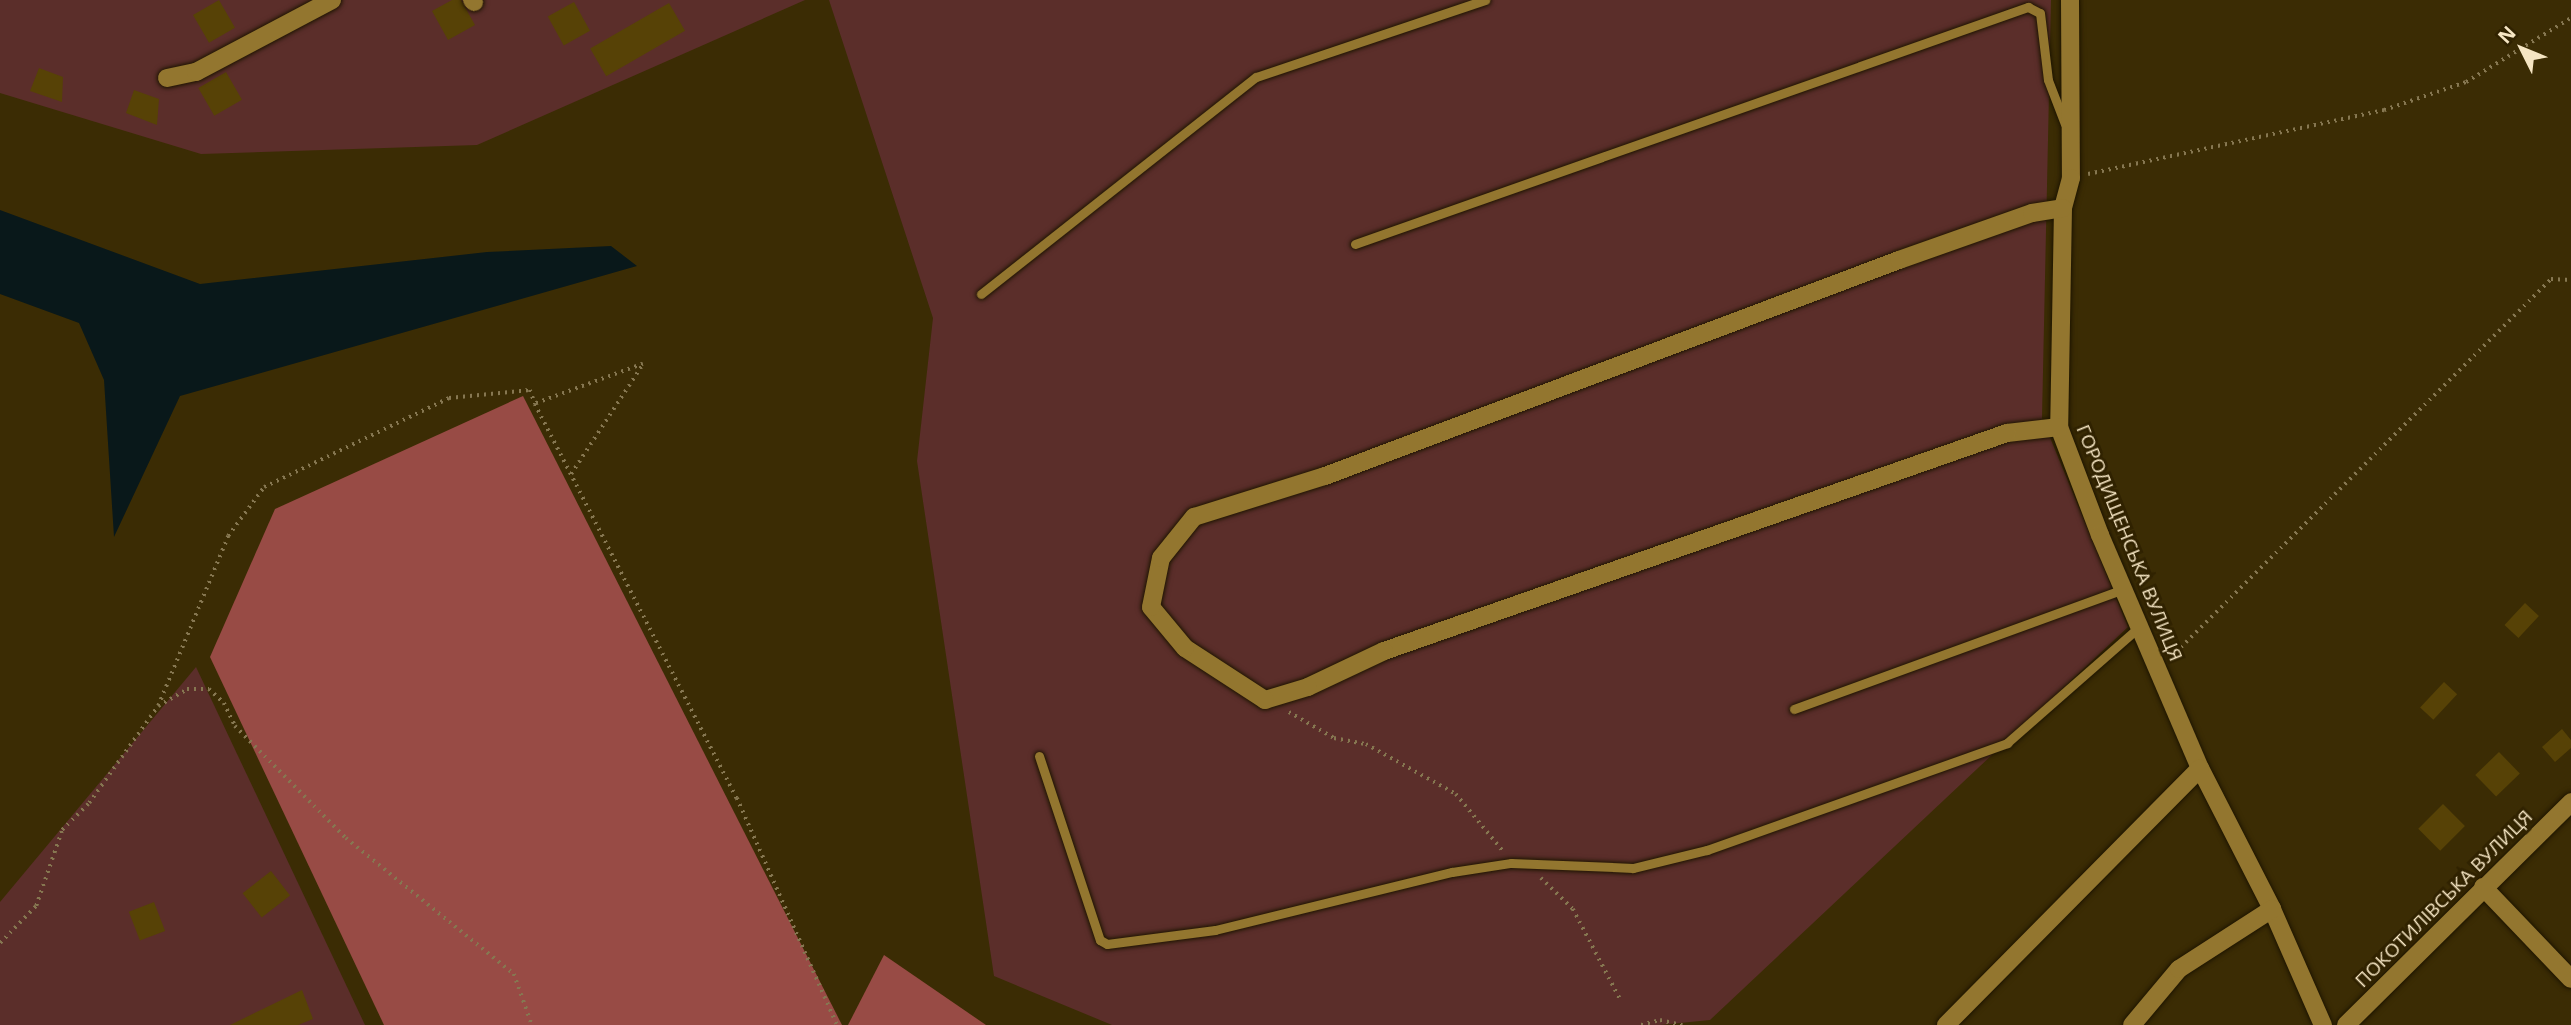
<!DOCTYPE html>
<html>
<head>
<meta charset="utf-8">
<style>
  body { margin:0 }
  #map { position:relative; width:2571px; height:1025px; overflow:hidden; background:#3b2c04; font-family:"Open Sans",sans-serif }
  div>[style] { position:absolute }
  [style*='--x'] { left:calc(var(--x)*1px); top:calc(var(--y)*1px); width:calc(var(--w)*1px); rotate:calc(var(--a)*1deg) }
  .green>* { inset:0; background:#5b2e2a }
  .forest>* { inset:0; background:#984b45 }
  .water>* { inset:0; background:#09181a }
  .building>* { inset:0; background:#574206; transform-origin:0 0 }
  .path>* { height:3.5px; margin-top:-1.75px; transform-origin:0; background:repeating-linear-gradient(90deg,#867751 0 2px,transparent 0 7px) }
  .roads { filter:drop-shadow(0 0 2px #1e1501) drop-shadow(0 0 2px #1e1501) }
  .service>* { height:9px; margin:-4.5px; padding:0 4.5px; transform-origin:4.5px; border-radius:4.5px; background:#93762f }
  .minor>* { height:18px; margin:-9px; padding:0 9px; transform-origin:9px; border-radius:9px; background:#93762f }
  span { translate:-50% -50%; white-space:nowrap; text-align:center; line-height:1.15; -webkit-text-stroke:6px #302200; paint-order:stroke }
  .street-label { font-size:19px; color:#f5e5c3 }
  .north { position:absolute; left:2487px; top:14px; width:70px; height:70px; -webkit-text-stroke:5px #302200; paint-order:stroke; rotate:313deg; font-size:19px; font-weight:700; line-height:28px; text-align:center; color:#f5e5c3 }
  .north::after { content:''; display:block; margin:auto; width:24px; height:32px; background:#f5e5c3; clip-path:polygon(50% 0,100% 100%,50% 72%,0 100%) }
</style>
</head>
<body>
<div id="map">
  <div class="green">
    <i style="clip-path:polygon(0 0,805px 0,477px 145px,201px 154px,0 93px)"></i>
    <i style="clip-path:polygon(829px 0,2051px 0,2042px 418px,2128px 627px,1710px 1020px,1660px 1025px,1112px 1025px,994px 976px,917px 461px,933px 318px)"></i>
    <i style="clip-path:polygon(196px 667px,365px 1025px,0 1025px,0 902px)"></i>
  </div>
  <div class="forest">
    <i style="clip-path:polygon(523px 396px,842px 1025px,384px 1025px,210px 657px,275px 509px)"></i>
    <i style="clip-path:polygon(884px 955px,986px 1025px,848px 1025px)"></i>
  </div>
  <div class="water">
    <i style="clip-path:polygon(0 210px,200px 284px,487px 252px,611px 246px,637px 266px,180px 396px,114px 537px,104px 380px,79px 323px,0 294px)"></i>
  </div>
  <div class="building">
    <i style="left:219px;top:0;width:32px;height:30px;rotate:60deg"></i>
    <i style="clip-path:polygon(452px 0,461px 0,475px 25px,448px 40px,432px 11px)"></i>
    <i style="left:574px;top:2px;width:33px;height:30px;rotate:61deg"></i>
    <i style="left:669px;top:3px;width:32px;height:91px;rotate:60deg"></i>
    <i style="clip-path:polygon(39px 68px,63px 77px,62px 102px,30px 91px)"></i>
    <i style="left:226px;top:72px;width:32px;height:32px;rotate:60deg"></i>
    <i style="clip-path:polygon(134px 90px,159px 99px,157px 125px,126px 113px)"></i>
    <i style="left:2525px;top:603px;width:19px;height:30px;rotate:43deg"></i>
    <i style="left:2444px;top:682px;width:18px;height:35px;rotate:43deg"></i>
    <i style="clip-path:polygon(2562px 729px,2571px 740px,2571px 748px,2555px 762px,2542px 747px)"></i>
    <i style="left:2499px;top:752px;width:30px;height:33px;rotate:46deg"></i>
    <i style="left:2443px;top:804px;width:31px;height:35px;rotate:45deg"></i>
    <i style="left:271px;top:871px;width:31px;height:36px;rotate:52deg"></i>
    <i style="left:154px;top:902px;width:31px;height:27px;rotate:69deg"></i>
    <i style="clip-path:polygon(302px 990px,313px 1019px,298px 1025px,230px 1025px)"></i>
  </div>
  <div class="path">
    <i style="--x:2088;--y:174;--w:303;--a:-12.2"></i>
    <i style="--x:2384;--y:110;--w:87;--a:-18.9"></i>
    <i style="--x:2466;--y:82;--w:123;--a:-31.4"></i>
    <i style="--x:643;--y:364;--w:115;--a:159.7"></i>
    <i style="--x:535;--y:404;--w:443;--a:62.9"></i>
    <i style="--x:737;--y:798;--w:248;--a:66.2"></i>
    <i style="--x:571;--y:474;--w:131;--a:-56.8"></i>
    <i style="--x:2171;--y:657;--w:536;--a:-44.85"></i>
    <i style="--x:2551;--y:279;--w:20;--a:3"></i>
    <i style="--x:158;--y:706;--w:34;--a:-30"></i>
    <i style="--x:187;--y:689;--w:22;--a:0"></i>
    <i style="--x:209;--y:689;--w:21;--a:43"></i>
    <i style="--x:224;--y:703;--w:25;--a:64"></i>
    <i style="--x:235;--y:726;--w:158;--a:45.3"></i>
    <i style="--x:346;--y:838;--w:216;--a:39"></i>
    <i style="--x:514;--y:974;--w:54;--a:70.6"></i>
    <i style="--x:1289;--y:712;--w:52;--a:30"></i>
    <i style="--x:1334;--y:738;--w:33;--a:11"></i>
    <i style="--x:1366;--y:744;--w:103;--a:29.1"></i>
    <i style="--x:1456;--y:794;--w:74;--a:50.5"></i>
    <i style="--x:1541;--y:878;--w:45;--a:44.1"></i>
    <i style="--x:1573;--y:909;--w:104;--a:62.4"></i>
    <i style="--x:0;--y:943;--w:52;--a:-45.8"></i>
    <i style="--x:36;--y:906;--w:80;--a:-71.1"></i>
    <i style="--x:62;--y:830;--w:38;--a:-45"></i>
    <i style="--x:89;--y:803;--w:119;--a:-54.6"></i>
    <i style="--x:158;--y:706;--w:184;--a:-67.6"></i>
    <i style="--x:228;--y:536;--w:61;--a:-53.7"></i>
    <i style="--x:264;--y:487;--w:205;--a:-25.7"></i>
    <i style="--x:449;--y:398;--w:81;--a:-5.6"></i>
    <i style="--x:530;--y:390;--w:15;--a:70"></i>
    <i style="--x:1641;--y:1025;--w:20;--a:-15"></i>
    <i style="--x:1660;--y:1020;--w:23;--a:13"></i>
  </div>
  <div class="roads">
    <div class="service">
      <i style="--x:1355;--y:244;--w:714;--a:-19.4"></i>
      <i style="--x:2028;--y:7;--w:13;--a:27"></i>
      <i style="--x:2040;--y:13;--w:67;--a:83.2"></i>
      <i style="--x:2048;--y:80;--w:47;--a:68.9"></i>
      <i style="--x:981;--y:294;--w:350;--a:-38.3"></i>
      <i style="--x:1256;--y:77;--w:242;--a:-18.6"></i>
      <i style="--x:1794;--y:709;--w:350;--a:-20"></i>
      <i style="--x:1039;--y:756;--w:194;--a:71.7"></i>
      <i style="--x:1100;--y:940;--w:8;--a:30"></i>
      <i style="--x:1107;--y:944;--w:109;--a:-7.4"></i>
      <i style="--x:1215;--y:930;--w:244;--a:-13.8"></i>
      <i style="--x:1452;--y:872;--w:60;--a:-8.7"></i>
      <i style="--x:1511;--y:863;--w:122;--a:2.3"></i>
      <i style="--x:1633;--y:868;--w:76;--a:-13.7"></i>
      <i style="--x:1707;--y:850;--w:319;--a:-19.6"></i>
      <i style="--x:2007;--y:743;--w:176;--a:-41.3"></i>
    </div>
    <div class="minor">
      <i style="--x:472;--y:0;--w:3;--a:45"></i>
      <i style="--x:2070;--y:0;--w:178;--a:89.7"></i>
      <i style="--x:2071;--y:178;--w:31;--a:105"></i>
      <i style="--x:2063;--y:208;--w:219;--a:91"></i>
      <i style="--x:2059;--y:427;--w:116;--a:69.2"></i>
      <i style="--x:2100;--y:535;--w:254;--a:66.8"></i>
      <i style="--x:2200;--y:768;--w:158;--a:62.9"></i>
      <i style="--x:2272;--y:909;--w:127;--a:66.3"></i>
      <i style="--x:167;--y:78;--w:30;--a:-12"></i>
      <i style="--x:196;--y:72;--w:154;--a:-27.9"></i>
      <i style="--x:2059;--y:427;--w:52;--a:173.4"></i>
      <i style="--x:2007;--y:433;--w:660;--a:160.71"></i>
      <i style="--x:1384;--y:651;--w:84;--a:154.7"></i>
      <i style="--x:1308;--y:687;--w:45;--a:163.2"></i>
      <i style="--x:1265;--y:700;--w:95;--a:-147"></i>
      <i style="--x:1185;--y:648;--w:53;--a:-129.7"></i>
      <i style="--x:1151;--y:607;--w:50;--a:-78.5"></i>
      <i style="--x:1161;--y:558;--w:53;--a:-51.2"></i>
      <i style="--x:1194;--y:517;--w:137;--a:-17.4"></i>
      <i style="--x:1325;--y:476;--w:613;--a:-20.62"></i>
      <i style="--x:1899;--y:260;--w:141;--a:-19.5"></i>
      <i style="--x:2032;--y:213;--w:31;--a:-9"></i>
      <i style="--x:2483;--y:887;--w:127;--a:46.3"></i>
      <i style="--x:1946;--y:1025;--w:361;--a:-45.3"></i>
      <i style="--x:2132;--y:1025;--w:73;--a:-50"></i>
      <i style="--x:2179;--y:969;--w:111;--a:-32.8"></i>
      <i style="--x:2346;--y:1025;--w:317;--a:-44.7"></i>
    </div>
  </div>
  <div class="street-label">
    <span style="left:2129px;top:543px;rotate:68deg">ГОРОДИЩЕНСЬКА ВУЛИЦЯ</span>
    <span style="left:2444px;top:899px;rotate:-45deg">ПОКОТИЛІВСЬКА ВУЛИЦЯ</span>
  </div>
  <div class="north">N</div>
</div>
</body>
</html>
